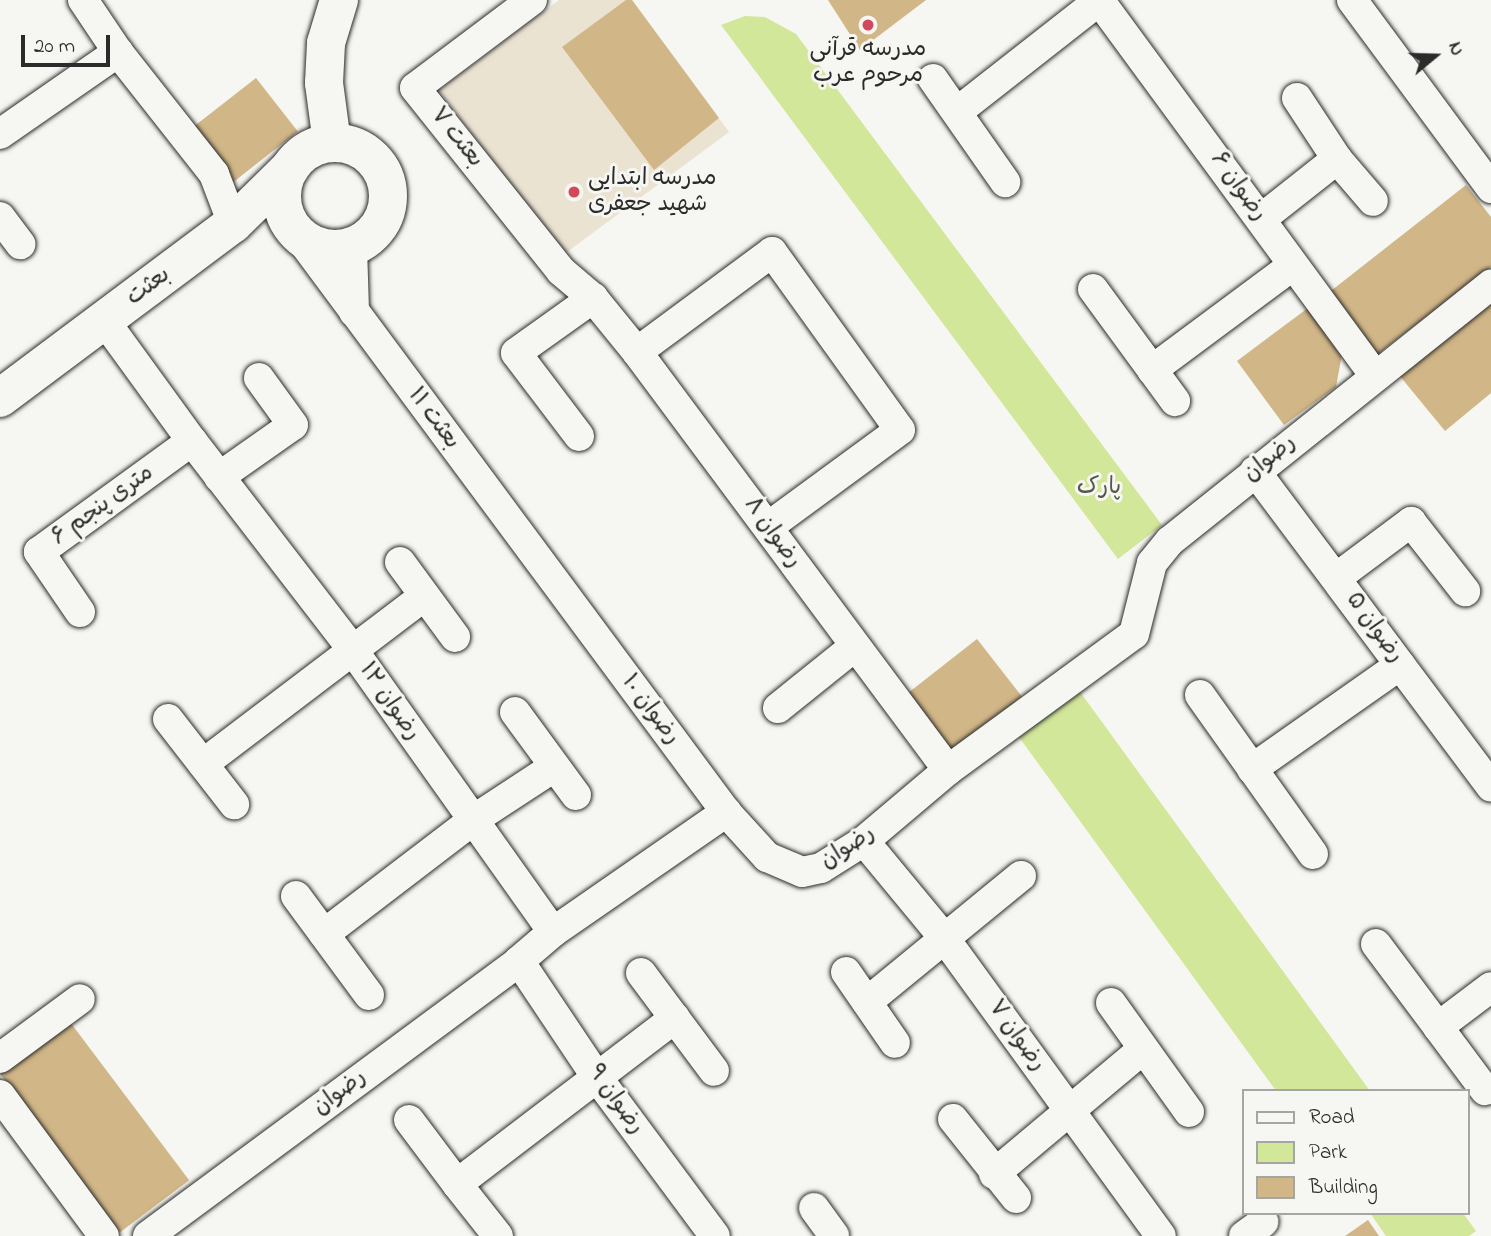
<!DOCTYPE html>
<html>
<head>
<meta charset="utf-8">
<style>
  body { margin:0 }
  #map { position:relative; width:1491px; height:1236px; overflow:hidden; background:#f6f6f2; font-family:"Indie Flower","Playpen Sans Arabic",sans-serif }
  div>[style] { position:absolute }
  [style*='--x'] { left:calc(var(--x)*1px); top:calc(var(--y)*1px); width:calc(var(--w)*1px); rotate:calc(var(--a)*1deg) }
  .built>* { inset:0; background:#ebe3d2 }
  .green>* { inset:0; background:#d3e79b; transform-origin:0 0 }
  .building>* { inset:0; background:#d1b687; transform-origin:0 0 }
  .roads { filter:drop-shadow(0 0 2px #2b2b2b) drop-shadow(0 0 2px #2b2b2b) }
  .street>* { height:30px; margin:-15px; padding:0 15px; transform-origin:15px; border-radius:15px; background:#f6f6f2 }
  .secondary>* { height:38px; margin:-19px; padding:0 19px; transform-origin:19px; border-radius:19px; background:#f6f6f2 }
  .secondary>.ring { margin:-19px; padding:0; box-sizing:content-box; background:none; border:38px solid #f6f6f2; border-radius:50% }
  .dots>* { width:19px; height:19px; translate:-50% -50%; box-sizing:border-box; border:4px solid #f6f6f2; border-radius:50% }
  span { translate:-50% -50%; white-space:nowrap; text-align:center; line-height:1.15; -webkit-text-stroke:6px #f6f6f2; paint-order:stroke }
  .poi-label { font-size:23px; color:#2b2b2b }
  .left { translate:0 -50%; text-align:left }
  .street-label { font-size:23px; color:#2b2b2b }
  .park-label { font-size:23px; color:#555a47 }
  .legend { position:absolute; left:1242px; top:1089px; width:228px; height:126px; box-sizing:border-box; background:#f6f6f2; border:2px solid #a5a5a2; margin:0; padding:9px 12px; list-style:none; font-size:21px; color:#2b2b2b }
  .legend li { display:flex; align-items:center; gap:14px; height:35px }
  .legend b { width:35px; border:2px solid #a5a5a2 }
  .north { position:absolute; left:1400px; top:21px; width:70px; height:70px; -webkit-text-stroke:5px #f6f6f2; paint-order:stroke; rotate:71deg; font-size:19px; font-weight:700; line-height:28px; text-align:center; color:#2b2b2b }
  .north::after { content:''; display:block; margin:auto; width:24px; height:32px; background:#2b2b2b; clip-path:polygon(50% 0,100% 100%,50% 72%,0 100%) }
  .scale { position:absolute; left:21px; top:35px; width:89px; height:32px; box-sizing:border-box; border:4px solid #2b2b2b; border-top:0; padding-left:9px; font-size:21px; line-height:24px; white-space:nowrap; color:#2b2b2b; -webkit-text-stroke:5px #f6f6f2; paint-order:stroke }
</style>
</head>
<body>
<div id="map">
  <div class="built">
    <i style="clip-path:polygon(559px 0,632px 0,729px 132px,563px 255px,439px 90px)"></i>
  </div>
  <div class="green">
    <i style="clip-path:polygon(745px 16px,765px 17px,796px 34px,1162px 525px,1118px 559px,721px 25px)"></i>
    <i style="left:1078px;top:689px;width:499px;height:76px;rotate:54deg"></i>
    <i style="clip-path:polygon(1370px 1213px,1463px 1213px,1476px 1231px,1469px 1236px,1386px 1236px)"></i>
  </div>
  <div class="building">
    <i style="clip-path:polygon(626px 0,632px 0,719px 118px,654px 170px,562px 47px)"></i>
    <i style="clip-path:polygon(828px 0,926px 0,860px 50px)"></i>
    <i style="left:256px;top:78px;width:68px;height:87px;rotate:52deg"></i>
    <i style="clip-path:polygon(1466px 185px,1491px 217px,1491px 267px,1375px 356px,1327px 294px)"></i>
    <i style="clip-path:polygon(1491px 299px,1491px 393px,1445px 431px,1399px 375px)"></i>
    <i style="clip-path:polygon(1308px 308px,1342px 354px,1336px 387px,1284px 425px,1237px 361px)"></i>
    <i style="left:977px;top:639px;width:73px;height:92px;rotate:52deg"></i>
    <i style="left:70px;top:1022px;width:198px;height:87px;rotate:53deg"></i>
    <i style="clip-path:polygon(1368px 1220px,1379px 1236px,1345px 1236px)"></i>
  </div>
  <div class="roads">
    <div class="street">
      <i style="--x:83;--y:0;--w:63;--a:56.1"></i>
      <i style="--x:118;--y:52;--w:155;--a:51.8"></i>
      <i style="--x:214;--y:174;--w:53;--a:69.2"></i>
      <i style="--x:532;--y:0;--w:146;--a:143.1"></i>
      <i style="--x:415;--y:88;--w:234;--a:51.4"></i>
      <i style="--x:561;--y:271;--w:42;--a:40.2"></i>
      <i style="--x:593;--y:298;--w:70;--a:50.8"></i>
      <i style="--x:637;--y:352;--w:521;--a:53.35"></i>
      <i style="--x:1099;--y:0;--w:466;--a:53.7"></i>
      <i style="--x:1352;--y:0;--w:234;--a:53.5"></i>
      <i style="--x:933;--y:79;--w:126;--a:55"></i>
      <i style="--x:1297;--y:98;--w:73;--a:56.7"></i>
      <i style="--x:1337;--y:159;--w:55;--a:49.4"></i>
      <i style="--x:957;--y:112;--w:182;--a:-38.1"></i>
      <i style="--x:0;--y:134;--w:144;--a:-34.8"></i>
      <i style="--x:0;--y:217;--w:34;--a:53"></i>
      <i style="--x:1261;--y:219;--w:97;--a:-38.3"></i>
      <i style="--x:294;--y:230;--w:725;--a:53.41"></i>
      <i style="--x:726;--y:812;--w:61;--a:47.7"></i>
      <i style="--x:767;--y:857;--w:38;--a:23"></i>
      <i style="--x:802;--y:872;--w:19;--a:-12"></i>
      <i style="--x:821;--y:868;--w:51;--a:-32.1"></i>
      <i style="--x:864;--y:841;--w:110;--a:-40.2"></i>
      <i style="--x:948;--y:770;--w:230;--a:-36.2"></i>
      <i style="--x:1134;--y:634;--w:73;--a:-75.8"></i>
      <i style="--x:1152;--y:563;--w:28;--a:-51"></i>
      <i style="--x:1170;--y:541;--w:411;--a:-38.6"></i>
      <i style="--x:352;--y:247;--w:65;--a:88.2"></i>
      <i style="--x:1093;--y:289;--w:139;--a:53.8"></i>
      <i style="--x:104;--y:320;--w:150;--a:54"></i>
      <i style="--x:192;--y:441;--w:262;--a:52.4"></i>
      <i style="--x:352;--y:649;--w:347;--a:54.6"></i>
      <i style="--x:637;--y:352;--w:168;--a:-36.5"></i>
      <i style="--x:772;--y:252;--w:219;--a:54.3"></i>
      <i style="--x:900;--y:430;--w:164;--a:143.7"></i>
      <i style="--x:1152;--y:370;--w:174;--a:-36.6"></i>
      <i style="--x:579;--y:436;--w:104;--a:-127.2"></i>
      <i style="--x:516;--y:353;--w:95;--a:-35.5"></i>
      <i style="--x:1255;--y:471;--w:394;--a:53.2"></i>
      <i style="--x:219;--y:477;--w:90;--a:-35.1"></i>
      <i style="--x:293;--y:425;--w:58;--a:-125.9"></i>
      <i style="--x:400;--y:562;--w:93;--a:53.7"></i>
      <i style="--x:1336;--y:578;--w:94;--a:-36.7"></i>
      <i style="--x:1411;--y:522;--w:88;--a:52"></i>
      <i style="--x:80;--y:612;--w:73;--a:-124.3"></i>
      <i style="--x:39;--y:552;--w:189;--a:-36"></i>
      <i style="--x:1200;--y:695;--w:195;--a:54.6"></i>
      <i style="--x:778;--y:708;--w:97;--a:-38.8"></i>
      <i style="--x:515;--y:712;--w:103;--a:53.7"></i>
      <i style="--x:168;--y:719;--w:108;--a:52.2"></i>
      <i style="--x:203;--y:764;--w:278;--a:-37.2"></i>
      <i style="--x:1252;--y:769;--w:181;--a:-35.1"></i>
      <i style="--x:864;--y:841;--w:127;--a:50.4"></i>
      <i style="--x:945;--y:939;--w:367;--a:54"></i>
      <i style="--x:296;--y:896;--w:123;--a:53.6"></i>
      <i style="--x:324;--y:934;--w:188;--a:-37.4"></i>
      <i style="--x:473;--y:820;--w:97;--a:-33.2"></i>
      <i style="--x:1376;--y:944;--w:104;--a:53.2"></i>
      <i style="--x:1438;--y:1027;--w:66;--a:-37"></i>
      <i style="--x:519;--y:961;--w:138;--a:56.2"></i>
      <i style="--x:596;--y:1076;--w:199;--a:53.4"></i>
      <i style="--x:846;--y:972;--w:86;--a:55.4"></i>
      <i style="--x:641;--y:973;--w:122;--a:53.3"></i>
      <i style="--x:867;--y:1002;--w:199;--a:-39.3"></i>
      <i style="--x:1111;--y:1003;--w:134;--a:54.4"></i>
      <i style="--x:1438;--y:1027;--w:79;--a:53.3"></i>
      <i style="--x:0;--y:1058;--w:99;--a:-36.4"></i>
      <i style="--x:0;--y:1095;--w:175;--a:53.6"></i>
      <i style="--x:953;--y:1119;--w:101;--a:51.4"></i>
      <i style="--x:409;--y:1120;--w:80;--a:53.1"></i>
      <i style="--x:994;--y:1174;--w:194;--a:-40"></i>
      <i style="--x:814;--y:1208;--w:34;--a:54"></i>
      <i style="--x:148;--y:1236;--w:462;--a:-36.5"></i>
      <i style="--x:519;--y:961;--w:45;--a:-40.5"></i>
      <i style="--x:553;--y:932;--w:211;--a:-34.7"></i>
      <i style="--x:498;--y:1236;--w:66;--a:-128.3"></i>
      <i style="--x:457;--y:1184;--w:274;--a:-37.3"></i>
      <i style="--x:1244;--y:1236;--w:24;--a:-36"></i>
    </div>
    <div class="secondary">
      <i style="--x:332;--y:143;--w:61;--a:-97.6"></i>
      <i style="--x:324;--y:83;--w:40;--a:-87.1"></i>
      <i style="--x:326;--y:43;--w:45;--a:-73.2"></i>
      <i class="ring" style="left:282px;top:143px;width:68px;height:68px"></i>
      <i style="--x:0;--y:398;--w:291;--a:-36.8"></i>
      <i style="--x:233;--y:224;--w:81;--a:-44.5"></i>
    </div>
  </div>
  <div class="dots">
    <i style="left:868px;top:25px;background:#d1495b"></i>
    <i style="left:574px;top:192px;background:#d1495b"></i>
  </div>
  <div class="poi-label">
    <span style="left:868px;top:63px">مدرسه قرآنی<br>مرحوم عرب</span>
    <span class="left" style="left:588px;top:192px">مدرسه ابتدایی<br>شهید جعفری</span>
  </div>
  <div class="street-label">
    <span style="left:456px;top:138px;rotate:51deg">بعثت ۷</span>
    <span style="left:1238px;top:187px;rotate:54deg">رضوان ۶</span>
    <span style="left:149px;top:287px;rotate:-37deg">بعثت</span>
    <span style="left:433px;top:419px;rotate:53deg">بعثت ۱۱</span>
    <span style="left:1270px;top:459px;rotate:-39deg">رضوان</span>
    <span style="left:103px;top:506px;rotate:-36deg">۶ متری پنجم</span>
    <span style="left:772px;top:533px;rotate:54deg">رضوان ۸</span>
    <span style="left:1374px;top:628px;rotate:54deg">رضوان ۵</span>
    <span style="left:389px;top:702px;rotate:55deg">رضوان ۱۲</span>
    <span style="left:650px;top:710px;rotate:53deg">رضوان ۱۰</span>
    <span style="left:848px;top:848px;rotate:-33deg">رضوان</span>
    <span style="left:1016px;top:1036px;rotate:54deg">رضوان ۷</span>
    <span style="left:340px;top:1093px;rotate:-37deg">رضوان</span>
    <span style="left:615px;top:1100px;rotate:54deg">رضوان ۹</span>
  </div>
  <div class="park-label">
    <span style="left:1099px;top:488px">پارک</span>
  </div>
  <ul class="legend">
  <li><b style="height:9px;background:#f6f6f2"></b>Road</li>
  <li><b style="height:19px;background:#d3e79b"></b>Park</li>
  <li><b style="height:19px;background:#d1b687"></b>Building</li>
  </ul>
  <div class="north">N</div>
  <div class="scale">20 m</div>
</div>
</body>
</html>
